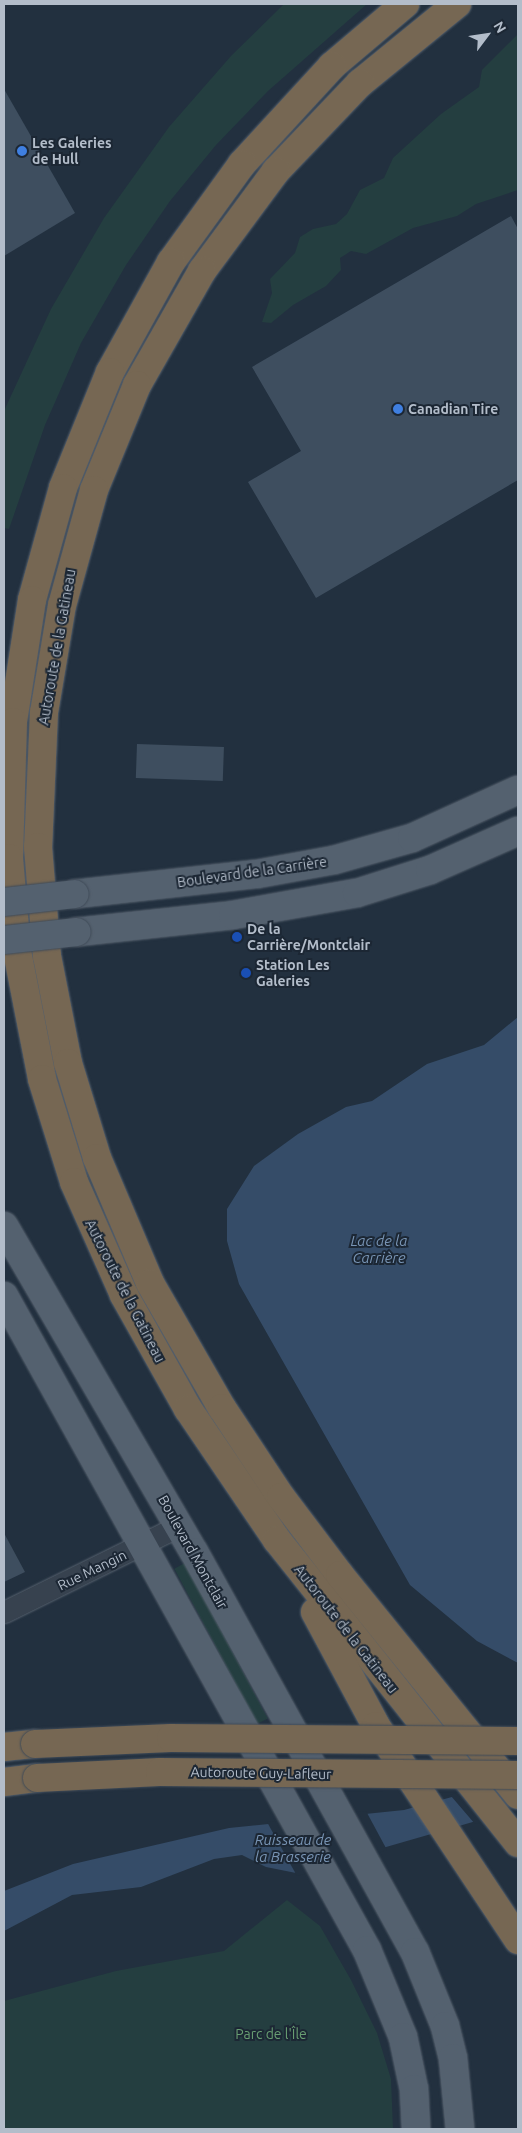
<!DOCTYPE html>
<html>
<head>
<meta charset="utf-8">
<style>
  body { margin:0 }
  #map { position:relative; width:522px; height:2133px; overflow:hidden; background:#22303f; font-family:Ubuntu,sans-serif }
  div>[style] { position:absolute }
  [style*='--x'] { left:calc(var(--x)*1px); top:calc(var(--y)*1px); width:calc(var(--w)*1px); rotate:calc(var(--a)*1deg) }
  .green>* { inset:0; background:#243e40; transform-origin:0 0 }
  .water>* { inset:0; background:#354c68 }
  .pier>* { inset:0; background:#22303f }
  .building>* { inset:0; background:#3e4e5f; transform-origin:0 0 }
  .roads { filter:drop-shadow(0 0 1px #55606d) drop-shadow(0 0 1px #55606d) }
  .minor>* { height:21px; margin:-10.5px; padding:0 10.5px; transform-origin:10.5px; border-radius:10.5px; background:#37424f }
  .major>* { height:28px; margin:-14px; padding:0 14px; transform-origin:14px; border-radius:14px; background:#54616f }
  .highway>* { height:28px; margin:-14px; padding:0 14px; transform-origin:14px; border-radius:14px; background:#766753 }
  .bridges { filter:drop-shadow(0 0 1px #404b58) drop-shadow(0 0 1px #404b58) }
  .major-bridge>* { height:28px; margin:-14px; padding:0 14px; transform-origin:14px; border-radius:14px; background:#54616f }
  .highway-bridge>* { height:28px; margin:-14px; padding:0 14px; transform-origin:14px; border-radius:14px; background:#766753 }
  .dots>* { width:14px; height:14px; translate:-50% -50%; box-sizing:border-box; border:2px solid #1c2734; border-radius:50% }
  span { translate:-50% -50%; white-space:nowrap; text-align:center; line-height:1.15; -webkit-text-stroke:4px #1c2734; paint-order:stroke }
  .poi-label { font-size:14px; color:#b3bdca; font-weight:700 }
  .left { translate:0 -50%; text-align:left }
  .street-label { font-size:14px; color:#b3bdca }
  .park-label { font-size:14px; color:#689d72 }
  .water-label { font-size:15px; color:#7894b4; font-style:italic }
  .frame { position:absolute; inset:0; border:5px solid #b3bdca; pointer-events:none }
  .north { position:absolute; left:462px; top:10px; width:50px; height:50px; -webkit-text-stroke:4px #1c2734; paint-order:stroke; rotate:59deg; font-size:14px; font-weight:700; line-height:20px; text-align:center; color:#b3bdca }
  .north::after { content:''; display:block; margin:auto; width:18px; height:22px; background:#b3bdca; clip-path:polygon(50% 0,100% 100%,50% 72%,0 100%) }
</style>
</head>
<body>
<div id="map">
  <div class="green">
    <i style="clip-path:polygon(284px 4px,367px 4px,268px 91px,216px 145px,170px 201px,126px 265px,81px 343px,45px 425px,9px 529px,4px 528px,4px 411px,51px 309px,104px 218px,169px 127px,231px 56px)"></i>
    <i style="clip-path:polygon(518px 34px,518px 190px,476px 204px,457px 216px,413px 228px,366px 254px,351px 251px,340px 258px,341px 270px,326px 286px,293px 305px,271px 323px,262px 322px,272px 293px,270px 279px,295px 253px,300px 237px,313px 229px,336px 224px,347px 214px,360px 190px,384px 178px,393px 158px,441px 114px,479px 87px,482px 70px)"></i>
    <i style="left:185px;top:1563px;width:176px;height:12px;rotate:62deg"></i>
    <i style="clip-path:polygon(287px 1900px,320px 1926px,351px 1980px,377px 2033px,391px 2079px,393px 2129px,4px 2129px,4px 2001px,116px 1971px,224px 1951px)"></i>
  </div>
  <div class="water">
    <i style="clip-path:polygon(518px 1017px,518px 1663px,477px 1641px,410px 1585px,239px 1284px,227px 1241px,227px 1209px,254px 1166px,298px 1134px,346px 1107px,372px 1101px,427px 1064px,484px 1045px)"></i>
    <i style="clip-path:polygon(518px 1779px,518px 1809px,296px 1873px,266px 1867px,242px 1855px,214px 1859px,141px 1887px,72px 1895px,4px 1931px,4px 1891px,73px 1864px,229px 1828px,404px 1810px)"></i>
  </div>
  <div class="pier">
    <i style="clip-path:polygon(518px 1776px,518px 1812px,475px 1824px,451px 1796px,446px 1796px)"></i>
    <i style="clip-path:polygon(366px 1811px,387px 1850px,297px 1876px,267px 1822px)"></i>
  </div>
  <div class="building">
    <i style="clip-path:polygon(4px 89px,75px 213px,4px 256px)"></i>
    <i style="clip-path:polygon(511px 216px,518px 229px,518px 480px,316px 598px,248px 482px,301px 451px,252px 367px)"></i>
    <i style="left:137px;top:744px;width:87px;height:34px;rotate:2deg"></i>
    <i style="clip-path:polygon(4px 1533px,25px 1572px,4px 1582px)"></i>
  </div>
  <div class="roads">
    <div class="minor">
      <i style="--x:4;--y:1612;--w:195;--a:-26.2"></i>
    </div>
    <div class="major">
      <i style="--x:75;--y:894;--w:183;--a:-6.3"></i>
      <i style="--x:257;--y:874;--w:78;--a:-10.3"></i>
      <i style="--x:334;--y:860;--w:81;--a:-15.8"></i>
      <i style="--x:412;--y:838;--w:116;--a:-24.4"></i>
      <i style="--x:77;--y:932;--w:157;--a:-6.2"></i>
      <i style="--x:233;--y:915;--w:126;--a:-10.1"></i>
      <i style="--x:357;--y:893;--w:77;--a:-17.5"></i>
      <i style="--x:430;--y:870;--w:96;--a:-23.9"></i>
      <i style="--x:4;--y:1226;--w:377;--a:59.8"></i>
      <i style="--x:194;--y:1552;--w:457;--a:61.1"></i>
      <i style="--x:415;--y:1952;--w:80;--a:67.9"></i>
      <i style="--x:445;--y:2026;--w:33;--a:76"></i>
      <i style="--x:453;--y:2058;--w:71;--a:84.4"></i>
      <i style="--x:4;--y:1296;--w:748;--a:60.97"></i>
      <i style="--x:367;--y:1950;--w:94;--a:67.5"></i>
      <i style="--x:403;--y:2037;--w:53;--a:78.1"></i>
      <i style="--x:414;--y:2089;--w:40;--a:87.1"></i>
    </div>
    <div class="highway">
      <i style="--x:405;--y:4;--w:96;--a:139.7"></i>
      <i style="--x:332;--y:66;--w:133;--a:132.6"></i>
      <i style="--x:242;--y:164;--w:121;--a:125.9"></i>
      <i style="--x:171;--y:262;--w:126;--a:119"></i>
      <i style="--x:110;--y:372;--w:125;--a:112.1"></i>
      <i style="--x:63;--y:488;--w:116;--a:105.5"></i>
      <i style="--x:32;--y:600;--w:123;--a:98.9"></i>
      <i style="--x:13;--y:722;--w:136;--a:91.7"></i>
      <i style="--x:9;--y:858;--w:93;--a:85.1"></i>
      <i style="--x:17;--y:951;--w:130;--a:78.9"></i>
      <i style="--x:42;--y:1079;--w:108;--a:72.7"></i>
      <i style="--x:74;--y:1182;--w:124;--a:66.1"></i>
      <i style="--x:124;--y:1295;--w:131;--a:60.7"></i>
      <i style="--x:188;--y:1409;--w:158;--a:55.8"></i>
      <i style="--x:277;--y:1540;--w:387;--a:51.5"></i>
      <i style="--x:457;--y:4;--w:125;--a:140.8"></i>
      <i style="--x:360;--y:83;--w:122;--a:133.7"></i>
      <i style="--x:276;--y:171;--w:124;--a:126.5"></i>
      <i style="--x:202;--y:271;--w:131;--a:119.7"></i>
      <i style="--x:137;--y:385;--w:113;--a:112.3"></i>
      <i style="--x:94;--y:490;--w:119;--a:105.5"></i>
      <i style="--x:62;--y:605;--w:109;--a:99.5"></i>
      <i style="--x:44;--y:712;--w:135;--a:92.5"></i>
      <i style="--x:38;--y:847;--w:109;--a:85.3"></i>
      <i style="--x:47;--y:956;--w:109;--a:78.9"></i>
      <i style="--x:68;--y:1063;--w:99;--a:73"></i>
      <i style="--x:97;--y:1158;--w:136;--a:67"></i>
      <i style="--x:150;--y:1283;--w:144;--a:60.1"></i>
      <i style="--x:222;--y:1408;--w:107;--a:56.5"></i>
      <i style="--x:281;--y:1497;--w:98;--a:52.9"></i>
      <i style="--x:340;--y:1575;--w:283;--a:51"></i>
      <i style="--x:315;--y:1612;--w:129;--a:61.8"></i>
      <i style="--x:376;--y:1726;--w:257;--a:56.4"></i>
      <i style="--x:4;--y:1747;--w:31;--a:-6"></i>
      <i style="--x:4;--y:1782;--w:33;--a:-7"></i>
    </div>
  </div>
  <div class="bridges">
    <div class="major-bridge">
      <i style="--x:4;--y:902;--w:71;--a:-6.4"></i>
      <i style="--x:4;--y:940;--w:73;--a:-6.3"></i>
    </div>
    <div class="highway-bridge">
      <i style="--x:35;--y:1744;--w:136;--a:-2.5"></i>
      <i style="--x:171;--y:1738;--w:347;--a:0.5"></i>
      <i style="--x:37;--y:1778;--w:123;--a:-2.8"></i>
      <i style="--x:160;--y:1772;--w:358;--a:0.5"></i>
    </div>
  </div>
  <div class="dots">
    <i style="left:22px;top:151px;background:#3f7fe0"></i>
    <i style="left:398px;top:409px;background:#3f7fe0"></i>
    <i style="left:237px;top:937px;background:#1a4fb4"></i>
    <i style="left:246px;top:973px;background:#1a4fb4"></i>
  </div>
  <div class="poi-label">
    <span class="left" style="left:32px;top:151px">Les Galeries<br>de Hull</span>
    <span class="left" style="left:408px;top:409px">Canadian Tire</span>
    <span class="left" style="left:247px;top:937px">De la<br>Carrière/Montclair</span>
    <span class="left" style="left:256px;top:973px">Station Les<br>Galeries</span>
  </div>
  <div class="street-label">
    <span style="left:57px;top:647px;rotate:-80deg">Autoroute de la Gatineau</span>
    <span style="left:252px;top:872px;rotate:-8deg">Boulevard de la Carrière</span>
    <span style="left:125px;top:1291px;rotate:63deg">Autoroute de la Gatineau</span>
    <span style="left:193px;top:1552px;rotate:61deg">Boulevard Montclair</span>
    <span style="left:92px;top:1570px;rotate:-26deg">Rue Mangin</span>
    <span style="left:346px;top:1629px;rotate:52deg">Autoroute de la Gatineau</span>
    <span style="left:261px;top:1773px;rotate:1deg">Autoroute Guy-Lafleur</span>
  </div>
  <div class="park-label">
    <span style="left:271px;top:2034px">Parc de l'Île</span>
  </div>
  <div class="water-label">
    <span style="left:379px;top:1249px">Lac de la<br>Carrière</span>
    <span style="left:293px;top:1848px">Ruisseau de<br>la Brasserie</span>
  </div>
  <div class="frame"></div>
  <div class="north">N</div>
</div>
</body>
</html>
